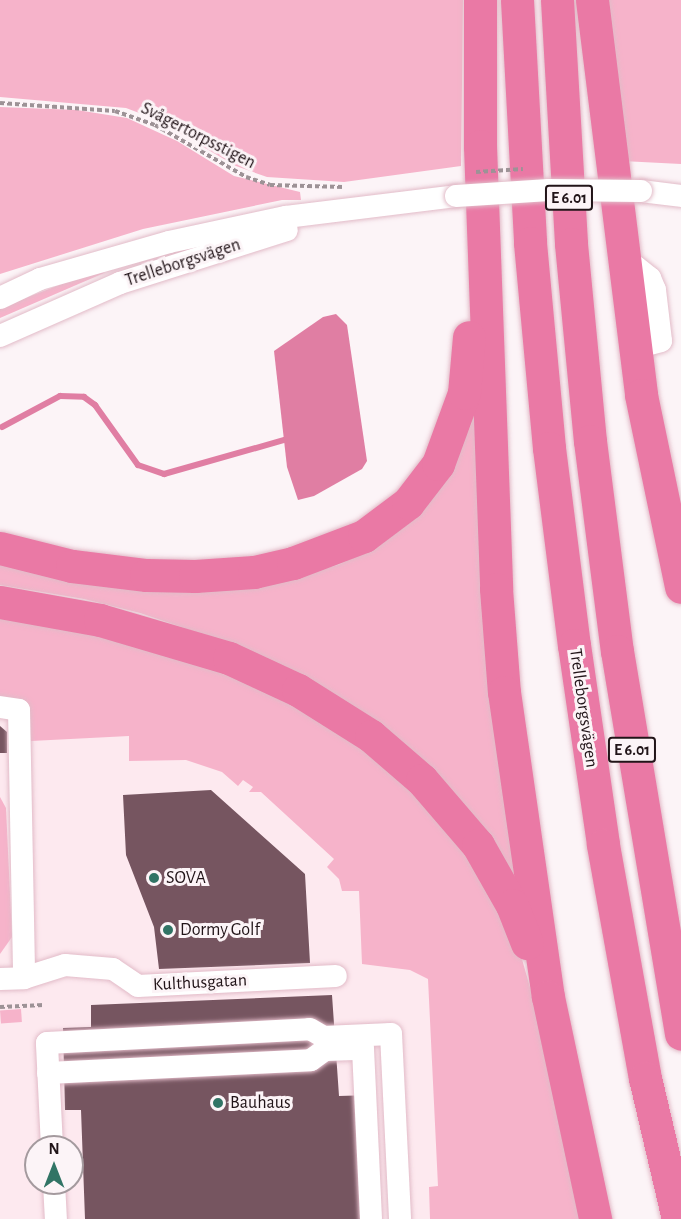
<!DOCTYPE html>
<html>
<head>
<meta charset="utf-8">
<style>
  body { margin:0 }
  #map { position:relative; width:681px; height:1219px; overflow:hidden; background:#fcf4f7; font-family:"Alegreya Sans",sans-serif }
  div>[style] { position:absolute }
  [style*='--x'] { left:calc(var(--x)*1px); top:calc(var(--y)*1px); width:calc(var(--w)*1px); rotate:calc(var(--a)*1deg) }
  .built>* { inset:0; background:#fde9ef }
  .green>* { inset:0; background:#f6b3ca; transform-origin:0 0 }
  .water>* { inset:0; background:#e07ea3 }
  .stream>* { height:6px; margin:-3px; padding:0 3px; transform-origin:3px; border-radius:3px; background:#e07ea3 }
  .building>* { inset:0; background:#765560 }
  .path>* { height:4px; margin-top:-2px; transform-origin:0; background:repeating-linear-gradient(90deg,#9d9296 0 4.5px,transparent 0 7.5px) }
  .roads { filter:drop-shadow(0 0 2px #e2bbc8) drop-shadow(0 0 2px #e2bbc8) }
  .minor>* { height:22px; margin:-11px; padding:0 11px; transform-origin:11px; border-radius:11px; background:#fff }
  .highway>* { height:33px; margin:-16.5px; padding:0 16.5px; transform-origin:16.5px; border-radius:16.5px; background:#ea79a5 }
  .path-bridge>* { height:4px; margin-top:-2px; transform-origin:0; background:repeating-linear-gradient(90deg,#9d9296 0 4.5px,transparent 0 7.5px) }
  .bridges { filter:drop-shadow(0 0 2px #e2bbc8) drop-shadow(0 0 2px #e2bbc8) }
  .minor-bridge>* { height:22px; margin:-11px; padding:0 11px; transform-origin:11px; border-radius:11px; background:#fff }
  .dots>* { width:16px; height:16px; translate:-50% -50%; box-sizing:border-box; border:3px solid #fcf4f7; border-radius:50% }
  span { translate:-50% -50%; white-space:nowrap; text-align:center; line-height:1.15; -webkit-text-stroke:6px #fcf4f7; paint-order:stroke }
  .shield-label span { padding:2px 4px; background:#fcf4f7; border:2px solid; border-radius:4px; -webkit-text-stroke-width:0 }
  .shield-label { font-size:16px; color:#211418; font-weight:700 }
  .street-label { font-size:18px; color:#211418 }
  .poi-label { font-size:18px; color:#211418 }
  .left { translate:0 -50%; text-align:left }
  .north { position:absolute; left:24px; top:1135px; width:60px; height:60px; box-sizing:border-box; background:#fcf4f7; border:2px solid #a49a9e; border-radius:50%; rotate:0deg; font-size:16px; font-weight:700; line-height:24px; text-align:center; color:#211418 }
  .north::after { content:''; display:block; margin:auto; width:21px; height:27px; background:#317465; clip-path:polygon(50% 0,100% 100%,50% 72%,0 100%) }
</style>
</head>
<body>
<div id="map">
  <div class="built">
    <i style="clip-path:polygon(evenodd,0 627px,396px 803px,548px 1219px,0 1219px,0 627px,36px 1147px,72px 1147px,72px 1183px,36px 1183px,36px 1147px)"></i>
  </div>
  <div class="green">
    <i style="clip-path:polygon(0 0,463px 0,461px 166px,344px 182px,267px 177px,236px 166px,155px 119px,126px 108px,0 97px)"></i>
    <i style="clip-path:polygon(603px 0,681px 0,681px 164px,622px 161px)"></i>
    <i style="clip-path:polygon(0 107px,77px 110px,127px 118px,177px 141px,234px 176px,300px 192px,301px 200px,282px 200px,143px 229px,0 274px)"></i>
    <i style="clip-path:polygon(103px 268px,104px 273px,0 318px,0 308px)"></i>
    <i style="clip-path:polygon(477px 412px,529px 923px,497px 857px,243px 648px,140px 613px,84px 599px,0 585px,0 561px,273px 583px,338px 565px,377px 547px,447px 477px)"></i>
    <i style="clip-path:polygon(0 613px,33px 618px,202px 662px,320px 714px,439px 810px,518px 945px,537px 1012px,580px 1219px,430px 1219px,429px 1187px,438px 1186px,428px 979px,410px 970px,362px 964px,359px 891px,342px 891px,339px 879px,327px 867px,334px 859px,261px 792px,249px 792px,253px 787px,243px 780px,238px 786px,222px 772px,186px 760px,129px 761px,129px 736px,31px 741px,0 701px)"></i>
    <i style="clip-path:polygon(0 797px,6px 808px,12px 937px,0 954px)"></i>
    <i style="left:21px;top:1009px;width:13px;height:21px;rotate:86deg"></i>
  </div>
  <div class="water">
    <i style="clip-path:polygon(336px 314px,347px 325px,367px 461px,362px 469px,314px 496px,298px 500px,287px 467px,274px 351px,323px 317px)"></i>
  </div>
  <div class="stream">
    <i style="--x:2;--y:427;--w:66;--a:-28.1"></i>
    <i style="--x:60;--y:396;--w:24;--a:2"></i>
    <i style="--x:84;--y:397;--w:14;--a:36"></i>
    <i style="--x:95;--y:405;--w:74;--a:54.4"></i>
    <i style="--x:138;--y:465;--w:28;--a:19"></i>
    <i style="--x:164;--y:474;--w:125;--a:-15.8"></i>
  </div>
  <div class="building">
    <i style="clip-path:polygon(0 726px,7px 732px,7px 753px,0 753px)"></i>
    <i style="clip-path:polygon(211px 790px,305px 874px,310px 963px,159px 969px,154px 927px,126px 855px,123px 795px)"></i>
    <i style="clip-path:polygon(332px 995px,339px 1096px,372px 1095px,375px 1219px,85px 1219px,81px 1110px,65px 1110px,63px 1028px,91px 1027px,91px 1005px)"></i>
  </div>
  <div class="path">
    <i style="--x:0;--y:103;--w:115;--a:4"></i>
    <i style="--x:115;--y:111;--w:42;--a:19.3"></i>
    <i style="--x:155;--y:125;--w:105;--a:29.7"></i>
    <i style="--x:246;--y:177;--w:25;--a:18"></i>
    <i style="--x:270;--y:185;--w:74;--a:1.5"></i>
    <i style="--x:0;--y:1007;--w:44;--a:-2.6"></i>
  </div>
  <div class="roads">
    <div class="minor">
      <i style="--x:641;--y:191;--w:40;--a:7.1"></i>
      <i style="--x:623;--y:264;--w:13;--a:13"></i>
      <i style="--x:636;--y:267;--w:18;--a:38"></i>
      <i style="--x:650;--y:278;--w:13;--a:67"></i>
      <i style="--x:655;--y:290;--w:51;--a:83.3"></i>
      <i style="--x:661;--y:341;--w:28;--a:165"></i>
      <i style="--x:0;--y:298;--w:44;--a:-25.4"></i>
      <i style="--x:40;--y:279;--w:134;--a:-16"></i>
      <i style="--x:169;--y:242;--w:120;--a:-12.1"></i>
      <i style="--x:286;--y:217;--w:171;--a:-7"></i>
      <i style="--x:0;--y:336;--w:131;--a:-23.8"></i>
      <i style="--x:120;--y:283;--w:175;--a:-17.6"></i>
      <i style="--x:0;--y:707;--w:19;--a:9"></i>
      <i style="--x:19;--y:710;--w:268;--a:88.9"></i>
      <i style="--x:0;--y:979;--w:24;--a:-2"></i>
      <i style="--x:24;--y:978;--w:43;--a:-17.6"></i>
      <i style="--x:65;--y:965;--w:48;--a:4.8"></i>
      <i style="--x:113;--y:969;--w:30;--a:34"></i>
      <i style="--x:138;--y:986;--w:198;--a:-2.9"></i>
      <i style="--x:48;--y:1073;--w:263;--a:-2.8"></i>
      <i style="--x:311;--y:1060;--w:17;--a:-36"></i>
      <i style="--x:325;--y:1050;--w:38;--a:-2"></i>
      <i style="--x:363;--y:1049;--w:170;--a:87.3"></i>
      <i style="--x:52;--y:1147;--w:104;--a:-92.8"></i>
      <i style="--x:47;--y:1043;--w:263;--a:-3"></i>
      <i style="--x:310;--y:1029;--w:16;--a:30"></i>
      <i style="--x:324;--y:1037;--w:67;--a:-2.6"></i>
      <i style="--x:391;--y:1034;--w:185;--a:87.2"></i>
      <i style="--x:54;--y:1183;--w:36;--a:87"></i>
    </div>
    <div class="highway">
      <i style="--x:480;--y:0;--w:146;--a:90"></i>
      <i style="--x:480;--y:146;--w:443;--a:87.9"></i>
      <i style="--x:496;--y:589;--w:103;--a:85.6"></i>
      <i style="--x:504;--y:692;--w:308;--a:81.8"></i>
      <i style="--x:548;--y:997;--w:227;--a:78"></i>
      <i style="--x:517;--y:0;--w:243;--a:86.9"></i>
      <i style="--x:530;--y:243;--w:206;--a:84.7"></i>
      <i style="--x:549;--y:448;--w:199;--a:82.8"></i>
      <i style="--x:574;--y:645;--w:202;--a:81.7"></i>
      <i style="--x:603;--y:845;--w:237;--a:79.8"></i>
      <i style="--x:645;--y:1078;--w:145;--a:76.8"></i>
      <i style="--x:557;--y:0;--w:244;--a:86.7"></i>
      <i style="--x:571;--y:244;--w:198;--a:84.5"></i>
      <i style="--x:590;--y:441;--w:212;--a:82.7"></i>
      <i style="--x:617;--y:651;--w:388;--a:80.5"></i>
      <i style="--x:592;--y:0;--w:398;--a:82.9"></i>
      <i style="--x:641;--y:395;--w:196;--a:78.2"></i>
      <i style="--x:0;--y:548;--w:74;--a:14"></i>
      <i style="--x:72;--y:566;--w:75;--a:6.9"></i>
      <i style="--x:146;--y:575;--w:49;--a:1.2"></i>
      <i style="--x:195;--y:576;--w:59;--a:-3.9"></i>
      <i style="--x:254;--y:572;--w:40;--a:-13"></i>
      <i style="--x:293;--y:563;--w:76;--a:-20.8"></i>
      <i style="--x:364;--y:536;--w:55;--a:-36.9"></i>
      <i style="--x:408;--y:503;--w:49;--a:-52.4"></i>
      <i style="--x:438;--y:464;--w:76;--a:-69.9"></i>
      <i style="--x:464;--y:393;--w:56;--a:-84.9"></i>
      <i style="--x:0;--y:602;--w:102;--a:10.2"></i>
      <i style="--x:100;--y:620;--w:134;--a:16.4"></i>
      <i style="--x:229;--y:658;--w:76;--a:24.9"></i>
      <i style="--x:298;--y:690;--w:86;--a:32.2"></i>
      <i style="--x:371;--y:736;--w:67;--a:40.8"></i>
      <i style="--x:422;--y:780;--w:86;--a:49.3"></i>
      <i style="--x:478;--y:845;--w:69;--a:60.5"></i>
      <i style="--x:512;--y:905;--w:41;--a:68.5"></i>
    </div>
  </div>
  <div class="path-bridge">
    <i style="--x:476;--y:172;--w:47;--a:-3.7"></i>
  </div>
  <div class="bridges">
    <div class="minor-bridge">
      <i style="--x:456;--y:196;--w:93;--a:-3.7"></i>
      <i style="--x:549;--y:190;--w:92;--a:0.6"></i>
    </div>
  </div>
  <div class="dots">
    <i style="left:154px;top:878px;background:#317465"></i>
    <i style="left:168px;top:930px;background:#317465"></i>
    <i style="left:218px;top:1103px;background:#317465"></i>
  </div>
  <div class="shield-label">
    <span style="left:569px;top:198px">E 6.01</span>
    <span style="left:632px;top:750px">E 6.01</span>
  </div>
  <div class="street-label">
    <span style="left:198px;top:136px;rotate:27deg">Svågertorpsstigen</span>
    <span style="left:183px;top:263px;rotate:-18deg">Trelleborgsvägen</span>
    <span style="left:583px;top:708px;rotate:82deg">Trelleborgsvägen</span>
    <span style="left:200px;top:983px;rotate:-3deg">Kulthusgatan</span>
  </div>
  <div class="poi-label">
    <span class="left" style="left:166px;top:878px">SOVA</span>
    <span class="left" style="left:180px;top:930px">Dormy Golf</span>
    <span class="left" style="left:230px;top:1103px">Bauhaus</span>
  </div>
  <div class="north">N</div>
</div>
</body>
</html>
